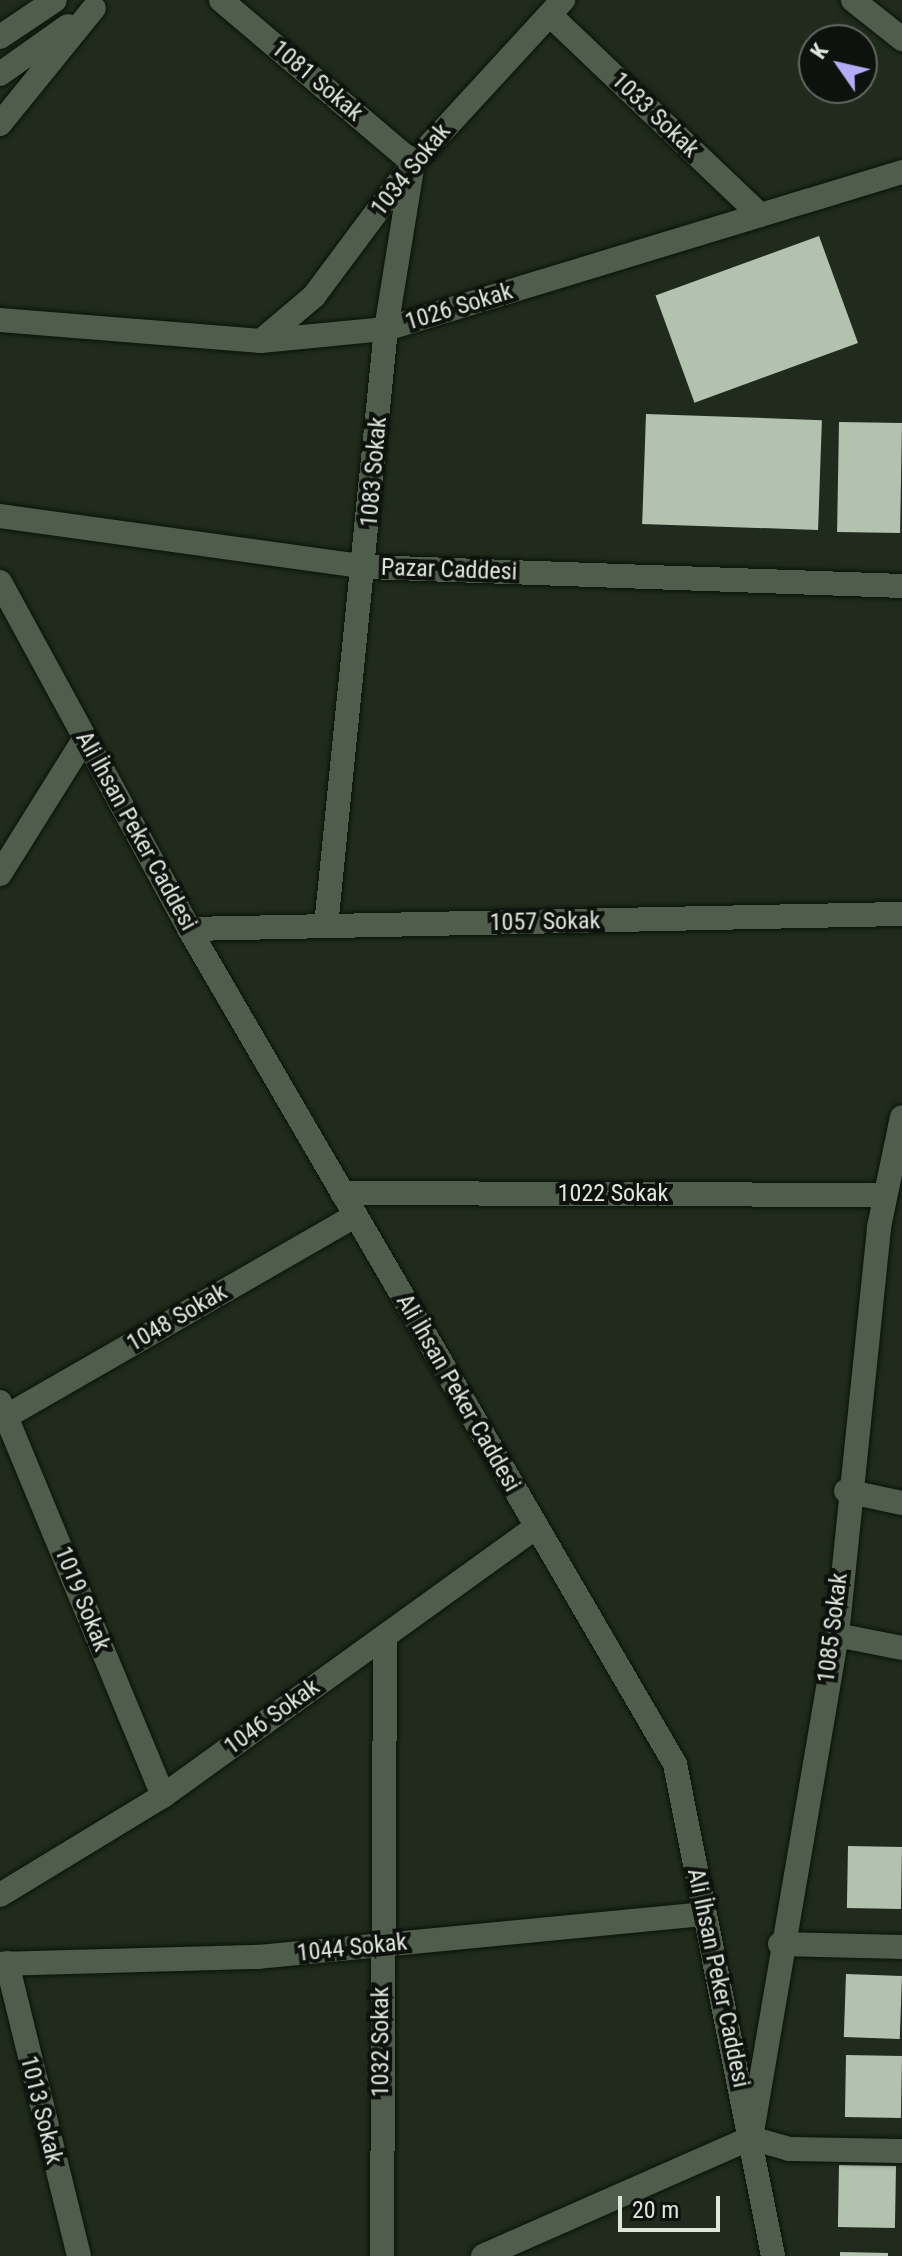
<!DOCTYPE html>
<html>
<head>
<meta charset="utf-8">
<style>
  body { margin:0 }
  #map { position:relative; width:902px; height:2256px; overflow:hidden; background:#202b1d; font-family:"Roboto Condensed",sans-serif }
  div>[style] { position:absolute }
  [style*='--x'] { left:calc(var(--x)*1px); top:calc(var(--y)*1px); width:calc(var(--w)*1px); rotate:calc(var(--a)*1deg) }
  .building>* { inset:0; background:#b3c1af; transform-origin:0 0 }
  .roads { filter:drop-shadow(0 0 2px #091307) drop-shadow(0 0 2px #091307) }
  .street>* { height:24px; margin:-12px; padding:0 12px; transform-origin:12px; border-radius:12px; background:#505d4d }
  .secondary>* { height:24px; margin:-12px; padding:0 12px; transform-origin:12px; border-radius:12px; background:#505d4d }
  span { translate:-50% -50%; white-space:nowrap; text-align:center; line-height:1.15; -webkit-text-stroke:8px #0d120c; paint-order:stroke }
  .street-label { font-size:24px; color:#dfe7dd }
  .north { position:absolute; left:798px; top:24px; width:80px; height:80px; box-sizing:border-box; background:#0d120c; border:2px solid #616760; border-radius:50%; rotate:304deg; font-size:22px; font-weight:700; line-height:32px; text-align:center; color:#dfe7dd }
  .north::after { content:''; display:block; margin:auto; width:28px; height:36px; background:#b5acf8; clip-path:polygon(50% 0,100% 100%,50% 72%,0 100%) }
  .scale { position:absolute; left:618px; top:2196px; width:102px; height:36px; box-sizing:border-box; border:4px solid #dfe7dd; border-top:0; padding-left:10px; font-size:24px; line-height:28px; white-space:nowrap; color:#dfe7dd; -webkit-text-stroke:6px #0d120c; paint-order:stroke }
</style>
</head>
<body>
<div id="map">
  <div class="building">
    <i style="left:819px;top:236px;width:114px;height:174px;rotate:70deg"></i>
    <i style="left:646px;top:414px;width:176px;height:110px;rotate:2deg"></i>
    <i style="left:839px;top:422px;width:63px;height:110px;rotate:1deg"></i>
    <i style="left:848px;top:1846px;width:54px;height:62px;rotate:1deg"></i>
    <i style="left:846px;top:1974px;width:56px;height:63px;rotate:2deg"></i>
    <i style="left:846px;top:2055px;width:56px;height:62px;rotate:1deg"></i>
    <i style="left:839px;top:2165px;width:57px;height:62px;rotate:1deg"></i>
    <i style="clip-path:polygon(840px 2252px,888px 2253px,888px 2256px,840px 2256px)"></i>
  </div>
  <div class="roads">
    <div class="street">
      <i style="--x:221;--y:0;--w:252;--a:40.3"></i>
      <i style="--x:853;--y:0;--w:63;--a:38.5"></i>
      <i style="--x:550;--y:15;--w:290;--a:43.6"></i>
      <i style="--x:0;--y:320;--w:262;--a:4.6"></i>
      <i style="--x:261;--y:341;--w:126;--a:-5.5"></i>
      <i style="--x:386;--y:329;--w:539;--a:-16.92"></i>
      <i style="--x:261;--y:341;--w:70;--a:-40.3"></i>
      <i style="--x:314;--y:296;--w:166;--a:-53.3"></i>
      <i style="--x:413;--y:163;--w:222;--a:-47.4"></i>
      <i style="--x:0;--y:874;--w:160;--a:-58"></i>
      <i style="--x:326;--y:926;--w:600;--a:-84.26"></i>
      <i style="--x:386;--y:329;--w:168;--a:-80.8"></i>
      <i style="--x:189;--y:929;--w:713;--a:-1.21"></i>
      <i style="--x:342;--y:1193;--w:543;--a:0.21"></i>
      <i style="--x:0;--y:1402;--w:426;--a:67.5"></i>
      <i style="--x:0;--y:1420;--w:409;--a:-29.9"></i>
      <i style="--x:846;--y:1491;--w:57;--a:12.1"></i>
      <i style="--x:837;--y:1635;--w:66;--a:11.3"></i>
      <i style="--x:0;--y:1895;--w:191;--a:-31.3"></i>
      <i style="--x:163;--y:1796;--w:460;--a:-35.8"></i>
      <i style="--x:780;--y:1944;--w:122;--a:1.4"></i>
      <i style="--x:7;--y:1963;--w:302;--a:76.2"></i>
      <i style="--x:0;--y:1964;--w:258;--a:-1.6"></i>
      <i style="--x:258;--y:1957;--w:448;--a:-5.5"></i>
      <i style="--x:751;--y:2138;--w:510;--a:-80.3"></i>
      <i style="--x:837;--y:1635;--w:410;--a:-84.1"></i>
      <i style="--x:879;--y:1227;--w:112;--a:-78.2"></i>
      <i style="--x:751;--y:2138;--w:40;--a:16"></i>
      <i style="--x:789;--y:2149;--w:113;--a:1"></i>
      <i style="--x:382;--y:2256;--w:619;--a:-89.72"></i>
      <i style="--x:483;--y:2256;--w:293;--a:-23.8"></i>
    </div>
    <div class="secondary">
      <i style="--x:0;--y:37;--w:66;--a:-33.9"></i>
      <i style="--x:0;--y:74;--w:83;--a:-35.2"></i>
      <i style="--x:0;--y:124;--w:149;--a:-51"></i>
      <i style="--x:0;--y:516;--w:371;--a:7.9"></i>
      <i style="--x:367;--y:567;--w:535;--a:2.03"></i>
      <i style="--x:0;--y:582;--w:395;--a:61.4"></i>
      <i style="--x:189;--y:929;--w:966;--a:59.8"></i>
      <i style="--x:675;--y:1764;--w:502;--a:78.73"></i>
    </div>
  </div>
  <div class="street-label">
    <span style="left:317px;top:81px;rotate:40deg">1081 Sokak</span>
    <span style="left:655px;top:115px;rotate:44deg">1033 Sokak</span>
    <span style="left:411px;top:170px;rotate:-51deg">1034 Sokak</span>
    <span style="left:459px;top:307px;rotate:-17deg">1026 Sokak</span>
    <span style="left:374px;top:472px;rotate:-85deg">1083 Sokak</span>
    <span style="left:449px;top:570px;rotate:2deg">Pazar Caddesi</span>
    <span style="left:136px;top:831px;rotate:61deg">Ali İhsan Peker Caddesi</span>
    <span style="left:545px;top:922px;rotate:-1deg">1057 Sokak</span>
    <span style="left:613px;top:1194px">1022 Sokak</span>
    <span style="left:177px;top:1318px;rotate:-30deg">1048 Sokak</span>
    <span style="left:458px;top:1393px;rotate:60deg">Ali İhsan Peker Caddesi</span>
    <span style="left:82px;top:1599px;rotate:68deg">1019 Sokak</span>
    <span style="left:833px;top:1628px;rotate:-83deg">1085 Sokak</span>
    <span style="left:272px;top:1717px;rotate:-36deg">1046 Sokak</span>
    <span style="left:352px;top:1948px;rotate:-6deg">1044 Sokak</span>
    <span style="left:718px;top:1978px;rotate:78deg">Ali İhsan Peker Caddesi</span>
    <span style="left:381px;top:2042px;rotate:-90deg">1032 Sokak</span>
    <span style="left:41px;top:2110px;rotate:76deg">1013 Sokak</span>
  </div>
  <div class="north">K</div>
  <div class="scale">20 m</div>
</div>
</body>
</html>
